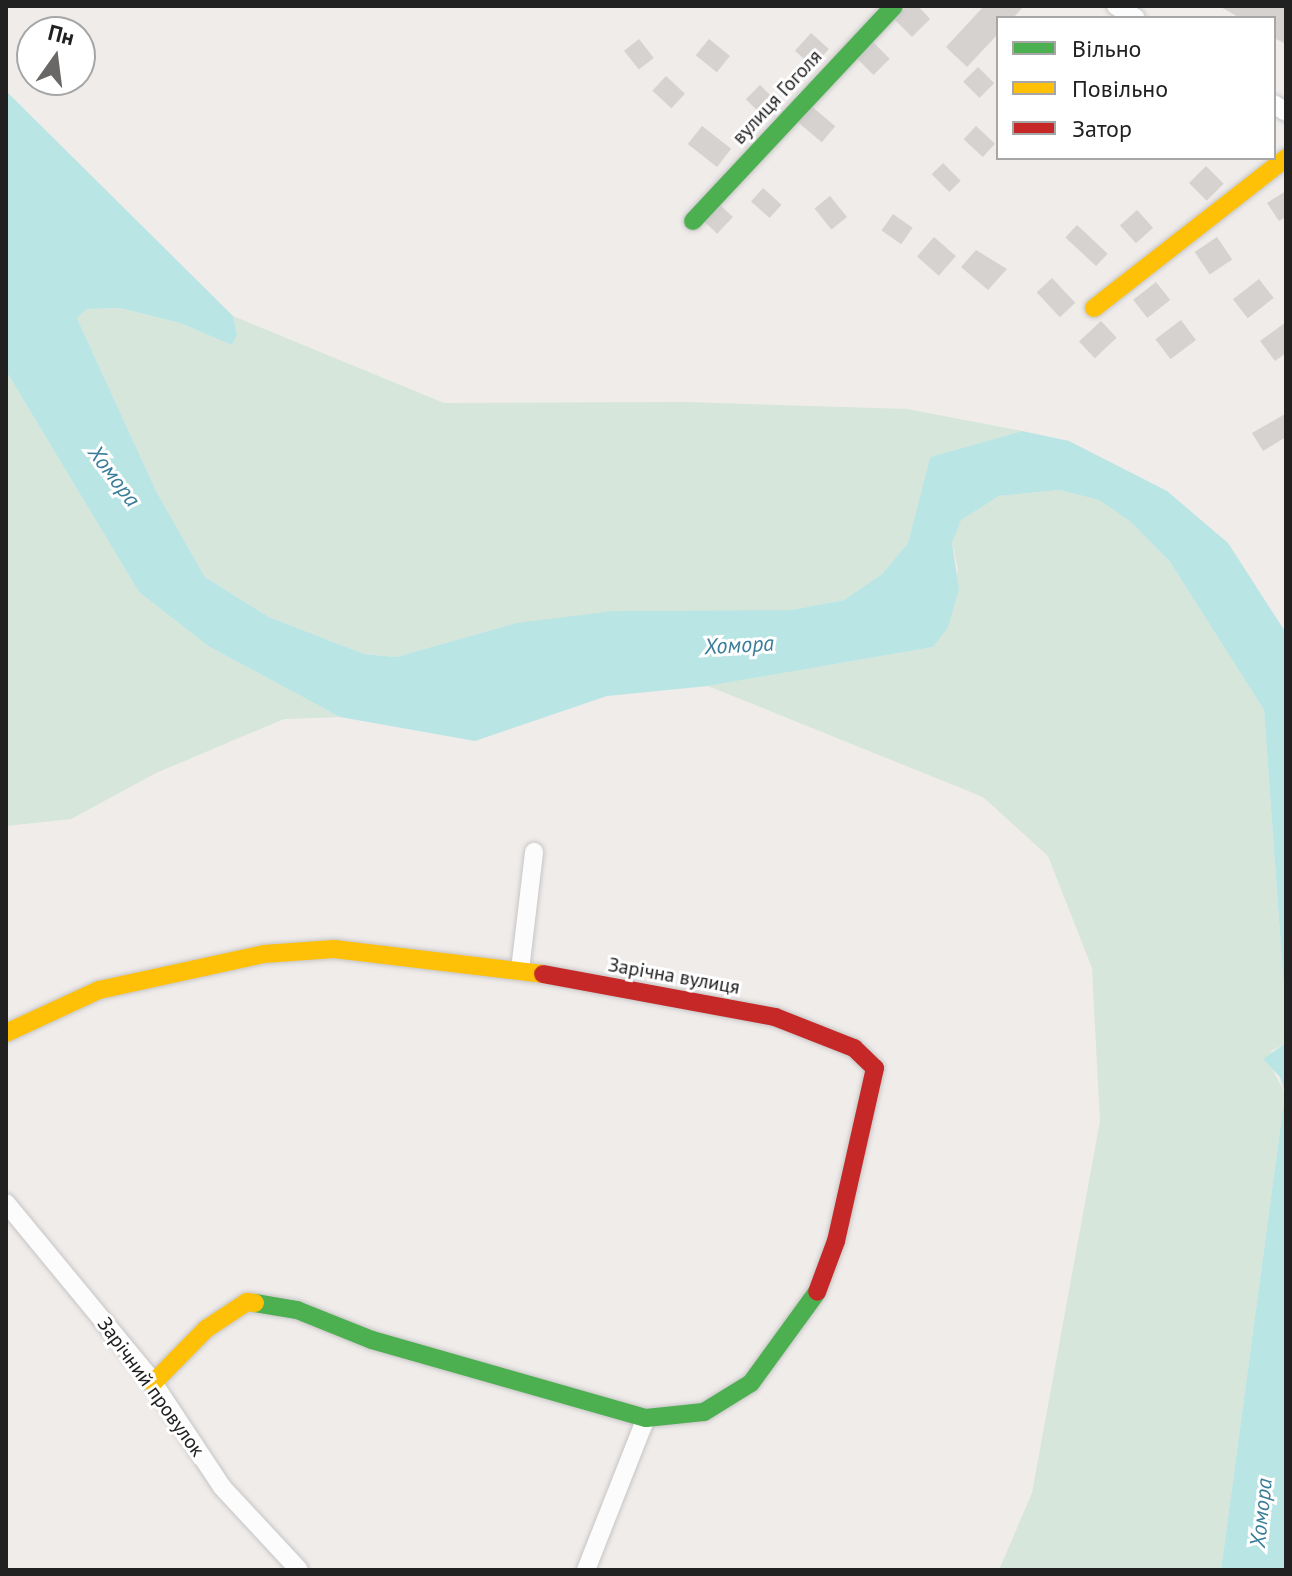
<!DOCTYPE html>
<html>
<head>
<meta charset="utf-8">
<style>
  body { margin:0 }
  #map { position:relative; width:1292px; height:1576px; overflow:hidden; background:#efecea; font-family:"PT Sans",sans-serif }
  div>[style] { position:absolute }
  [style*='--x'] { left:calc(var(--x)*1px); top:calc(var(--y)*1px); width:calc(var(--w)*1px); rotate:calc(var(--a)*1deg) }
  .wetland>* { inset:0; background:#d6e6da }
  .water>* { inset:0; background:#bae5e5 }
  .building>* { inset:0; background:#d6d2d0; transform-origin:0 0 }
  .roads { filter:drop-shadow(0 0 2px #c6c5c4) drop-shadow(0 0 2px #c6c5c4) }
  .street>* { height:18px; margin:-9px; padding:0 9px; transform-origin:9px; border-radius:9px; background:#fdfcfc }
  .fast>* { height:18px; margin:-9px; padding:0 9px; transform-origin:9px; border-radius:9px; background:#4caf50 }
  .slow>* { height:18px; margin:-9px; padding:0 9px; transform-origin:9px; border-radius:9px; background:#ffc107 }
  .jam>* { height:18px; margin:-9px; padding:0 9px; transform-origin:9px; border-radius:9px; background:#c62828 }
  span { translate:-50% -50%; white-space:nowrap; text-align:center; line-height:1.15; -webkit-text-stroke:6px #fff; paint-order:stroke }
  .street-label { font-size:20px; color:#212121 }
  .water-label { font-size:22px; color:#397d99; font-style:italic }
  .frame { position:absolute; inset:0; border:8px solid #212121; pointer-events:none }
  .legend { position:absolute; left:996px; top:16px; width:280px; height:144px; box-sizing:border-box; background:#fff; border:2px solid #a6a6a6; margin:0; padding:10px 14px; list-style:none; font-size:24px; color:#212121 }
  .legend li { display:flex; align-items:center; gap:16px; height:40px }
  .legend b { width:40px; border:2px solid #a6a6a6 }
  .north { position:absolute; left:16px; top:16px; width:80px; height:80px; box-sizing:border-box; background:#fff; border:2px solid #a6a6a6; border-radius:50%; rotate:14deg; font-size:22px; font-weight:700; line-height:32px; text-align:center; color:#212121 }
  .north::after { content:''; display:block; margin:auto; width:28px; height:36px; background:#696867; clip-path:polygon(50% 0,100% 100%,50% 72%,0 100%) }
</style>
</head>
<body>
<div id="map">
  <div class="wetland">
    <i style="clip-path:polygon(120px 308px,180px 323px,232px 345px,237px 335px,233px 316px,444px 403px,686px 402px,907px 409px,1022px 431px,930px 457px,908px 543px,882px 574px,844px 600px,791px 610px,516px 623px,396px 657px,364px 654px,269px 617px,205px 577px,156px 491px,77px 318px,87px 309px)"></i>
    <i style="clip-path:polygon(6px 371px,139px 592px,208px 646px,340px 717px,284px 719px,156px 773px,71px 819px,6px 826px)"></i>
    <i style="clip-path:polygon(1059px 490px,1099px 500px,1131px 522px,1170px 562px,1264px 710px,1286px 1018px,1283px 1045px,1271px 1051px,1273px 1071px,1285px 1093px,1221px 1570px,999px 1570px,1032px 1493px,1100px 1121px,1092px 968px,1048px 856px,983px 797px,708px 686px,933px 647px,958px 570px,952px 543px,960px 520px,999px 496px)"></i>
  </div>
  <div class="water">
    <i style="clip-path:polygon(6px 91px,233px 316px,237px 335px,232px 345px,180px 323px,120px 308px,87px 309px,77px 318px,156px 491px,205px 577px,269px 617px,364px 654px,396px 657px,516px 623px,614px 611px,791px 610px,844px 600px,882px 574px,908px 543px,930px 457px,1022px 431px,1069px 441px,1167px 491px,1228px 543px,1286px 633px,1286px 1018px,1264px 710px,1170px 562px,1131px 522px,1099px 500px,1059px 490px,999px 496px,961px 520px,952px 543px,959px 589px,948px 627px,933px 647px,708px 686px,607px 696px,475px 741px,340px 717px,208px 646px,139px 592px,6px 371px)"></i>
    <i style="clip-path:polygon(1286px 1034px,1286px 1570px,1221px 1570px,1285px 1093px,1280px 1077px,1263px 1059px,1283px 1045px)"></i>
  </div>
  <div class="building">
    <i style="clip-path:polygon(907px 6px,918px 6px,930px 19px,912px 37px,894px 19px)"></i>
    <i style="clip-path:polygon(984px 6px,1024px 6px,1013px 18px,998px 18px,998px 34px,967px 67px,946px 47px)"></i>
    <i style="clip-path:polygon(1219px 6px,1286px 6px,1286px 44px,1274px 38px,1274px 18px,1240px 18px)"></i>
    <i style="left:811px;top:33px;width:24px;height:24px;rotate:42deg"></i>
    <i style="left:639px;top:39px;width:24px;height:19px;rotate:52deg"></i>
    <i style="left:709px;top:39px;width:27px;height:21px;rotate:39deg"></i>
    <i style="left:872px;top:41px;width:25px;height:23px;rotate:45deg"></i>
    <i style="left:978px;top:67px;width:23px;height:21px;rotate:45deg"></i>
    <i style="left:666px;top:76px;width:26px;height:20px;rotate:43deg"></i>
    <i style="left:760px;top:85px;width:24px;height:20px;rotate:45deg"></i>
    <i style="left:810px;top:105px;width:33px;height:21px;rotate:40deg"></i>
    <i style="left:702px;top:126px;width:37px;height:23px;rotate:38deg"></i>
    <i style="left:976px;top:126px;width:26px;height:18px;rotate:43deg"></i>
    <i style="left:943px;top:163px;width:25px;height:16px;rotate:45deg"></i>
    <i style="left:1206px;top:166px;width:25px;height:24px;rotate:45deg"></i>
    <i style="left:763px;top:188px;width:25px;height:18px;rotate:42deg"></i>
    <i style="clip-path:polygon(1286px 191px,1286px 217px,1279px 221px,1267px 203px)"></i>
    <i style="left:830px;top:196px;width:27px;height:20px;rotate:51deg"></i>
    <i style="left:719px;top:204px;width:19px;height:23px;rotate:43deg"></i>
    <i style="left:1137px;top:210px;width:24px;height:23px;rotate:48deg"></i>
    <i style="left:893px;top:214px;width:24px;height:20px;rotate:35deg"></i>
    <i style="left:1077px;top:225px;width:42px;height:17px;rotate:43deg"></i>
    <i style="left:934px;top:237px;width:29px;height:26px;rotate:41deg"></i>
    <i style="left:1217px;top:237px;width:27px;height:27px;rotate:56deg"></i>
    <i style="clip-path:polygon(976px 250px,1007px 269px,988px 290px,961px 267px)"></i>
    <i style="left:1052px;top:278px;width:34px;height:21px;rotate:47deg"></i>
    <i style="left:1259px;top:279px;width:24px;height:33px;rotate:52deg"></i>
    <i style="left:1156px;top:282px;width:23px;height:29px;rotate:52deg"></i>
    <i style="left:1181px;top:320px;width:25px;height:32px;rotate:53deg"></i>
    <i style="left:1101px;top:321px;width:23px;height:30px;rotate:47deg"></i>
    <i style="clip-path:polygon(1286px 322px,1286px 353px,1275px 361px,1260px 341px)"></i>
    <i style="clip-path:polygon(1285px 414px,1286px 437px,1263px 451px,1252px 433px)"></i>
  </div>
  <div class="roads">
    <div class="street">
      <i style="--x:1116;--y:6;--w:23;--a:31"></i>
      <i style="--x:1274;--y:104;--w:14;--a:34"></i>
      <i style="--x:520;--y:970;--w:119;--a:-83.2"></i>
      <i style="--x:6;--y:1203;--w:223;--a:50.5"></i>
      <i style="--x:148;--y:1375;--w:134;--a:56.5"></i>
      <i style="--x:222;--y:1487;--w:113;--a:47.1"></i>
      <i style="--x:586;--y:1570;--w:163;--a:-68.5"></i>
    </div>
    <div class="fast">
      <i style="--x:693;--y:221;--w:294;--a:-46.9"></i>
      <i style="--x:255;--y:1303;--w:43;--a:9.5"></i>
      <i style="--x:297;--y:1310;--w:81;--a:21.8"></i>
      <i style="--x:372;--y:1340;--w:285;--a:15.9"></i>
      <i style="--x:646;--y:1418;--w:58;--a:-5.9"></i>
      <i style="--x:704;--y:1412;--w:55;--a:-31.7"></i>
      <i style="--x:751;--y:1383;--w:112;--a:-54"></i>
    </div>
    <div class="slow">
      <i style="--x:1094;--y:308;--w:244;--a:-38"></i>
      <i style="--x:6;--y:1033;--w:102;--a:-24.8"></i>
      <i style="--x:99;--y:990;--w:169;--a:-12.3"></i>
      <i style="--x:264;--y:954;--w:70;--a:-4.1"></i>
      <i style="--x:334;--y:949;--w:210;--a:6.8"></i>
      <i style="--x:153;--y:1383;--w:76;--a:-45.5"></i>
      <i style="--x:206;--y:1329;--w:49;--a:-33.4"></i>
      <i style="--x:247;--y:1302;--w:8;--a:7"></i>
    </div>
    <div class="jam">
      <i style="--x:543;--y:974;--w:236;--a:10.5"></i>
      <i style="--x:775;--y:1017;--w:85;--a:21.4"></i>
      <i style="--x:854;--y:1048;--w:29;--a:44"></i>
      <i style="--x:875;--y:1068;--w:177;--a:102.7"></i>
      <i style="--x:836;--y:1241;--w:54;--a:110.4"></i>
    </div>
  </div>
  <div class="street-label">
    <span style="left:777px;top:97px;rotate:-47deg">вулиця Гоголя</span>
    <span style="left:674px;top:976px;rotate:10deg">Зарічна вулиця</span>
    <span style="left:151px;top:1387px;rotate:54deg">Зарічний провулок</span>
  </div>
  <div class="water-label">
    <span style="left:114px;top:476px;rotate:53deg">Хомора</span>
    <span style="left:739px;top:645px;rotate:-3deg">Хомора</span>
    <span style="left:1261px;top:1513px;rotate:-84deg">Хомора</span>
  </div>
  <div class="frame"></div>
  <ul class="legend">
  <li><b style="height:10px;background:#4caf50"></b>Вільно</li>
  <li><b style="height:10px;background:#ffc107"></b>Повільно</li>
  <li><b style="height:10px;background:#c62828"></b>Затор</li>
  </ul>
  <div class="north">Пн</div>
</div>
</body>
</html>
